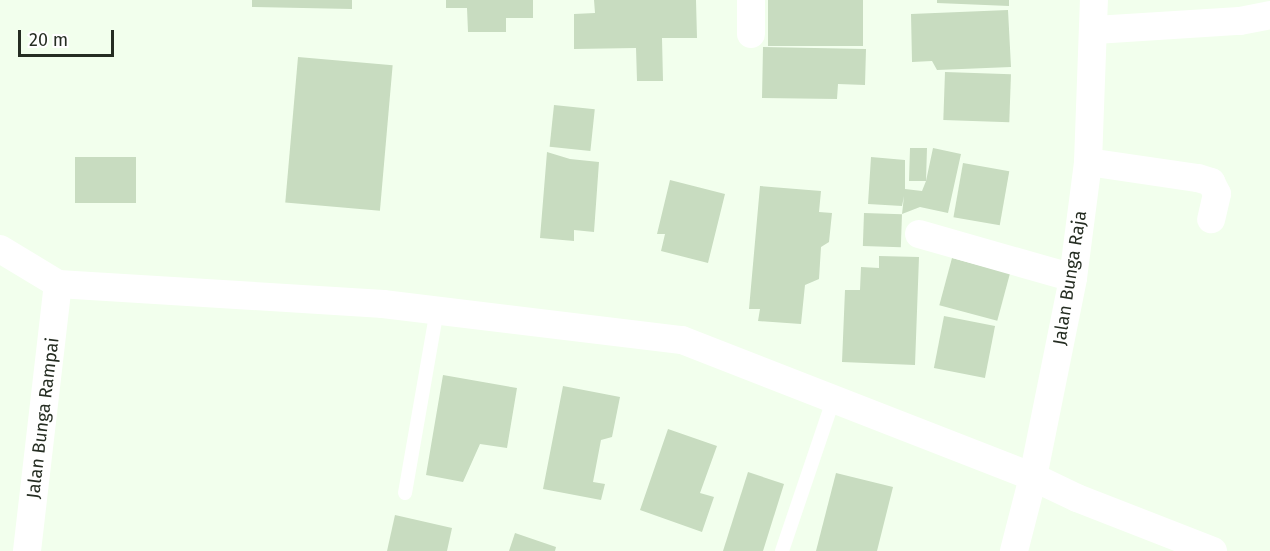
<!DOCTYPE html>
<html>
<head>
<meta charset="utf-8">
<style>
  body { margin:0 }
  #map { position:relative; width:1270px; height:551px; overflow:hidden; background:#f2ffed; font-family:"Fira Sans",sans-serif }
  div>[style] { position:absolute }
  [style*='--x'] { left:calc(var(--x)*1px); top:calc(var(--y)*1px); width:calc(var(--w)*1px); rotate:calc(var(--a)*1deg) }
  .building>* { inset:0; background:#c8dcc0; transform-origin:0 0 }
  .service>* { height:14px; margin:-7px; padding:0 7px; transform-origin:7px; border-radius:7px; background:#fff }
  .minor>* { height:28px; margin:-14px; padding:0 14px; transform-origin:14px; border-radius:14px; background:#fff }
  span { translate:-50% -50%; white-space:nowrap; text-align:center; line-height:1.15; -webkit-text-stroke:4.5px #fff; paint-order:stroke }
  .street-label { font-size:18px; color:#252d22 }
  .scale { position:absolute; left:18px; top:30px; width:96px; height:27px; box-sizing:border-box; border:3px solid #252d22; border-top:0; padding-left:8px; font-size:18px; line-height:21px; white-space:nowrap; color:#252d22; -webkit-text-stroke:4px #fff; paint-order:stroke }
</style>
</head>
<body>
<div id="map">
  <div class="building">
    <i style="clip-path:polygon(252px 0,352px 0,352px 9px,252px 7px)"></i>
    <i style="clip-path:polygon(446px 0,533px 0,533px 18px,506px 18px,506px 32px,468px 32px,467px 8px,446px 8px)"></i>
    <i style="clip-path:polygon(594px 0,696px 0,697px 38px,662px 38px,663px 81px,637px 81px,636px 48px,574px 49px,574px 14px,595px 13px)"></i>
    <i style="left:768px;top:0;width:95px;height:46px"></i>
    <i style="clip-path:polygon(937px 0,1009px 0,1009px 6px,937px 3px)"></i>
    <i style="clip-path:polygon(1008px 10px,1011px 67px,937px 70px,932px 61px,912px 62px,911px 14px)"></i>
    <i style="clip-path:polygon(763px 47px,866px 49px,865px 85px,838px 84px,837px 99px,762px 98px)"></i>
    <i style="left:298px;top:57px;width:95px;height:146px;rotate:5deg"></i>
    <i style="left:945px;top:72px;width:66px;height:48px;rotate:2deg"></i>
    <i style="left:554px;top:105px;width:41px;height:42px;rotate:6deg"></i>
    <i style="clip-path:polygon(910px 148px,927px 148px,926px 181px,933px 148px,961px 154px,948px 213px,920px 207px,902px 214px,904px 196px,902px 206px,868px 204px,871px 157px,905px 160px,905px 189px,922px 191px,926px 181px,909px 181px)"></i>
    <i style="clip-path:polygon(547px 152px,570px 159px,599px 162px,594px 232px,574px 230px,574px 241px,540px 238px)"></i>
    <i style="left:75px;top:157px;width:61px;height:46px"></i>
    <i style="left:963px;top:163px;width:47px;height:55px;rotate:10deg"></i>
    <i style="clip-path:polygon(670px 180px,725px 194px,708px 263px,661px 251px,665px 234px,657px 234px)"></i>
    <i style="clip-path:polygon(760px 186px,821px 191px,819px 212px,832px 213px,829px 242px,821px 247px,819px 279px,805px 285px,801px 324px,758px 321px,760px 309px,749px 309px)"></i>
    <i style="left:864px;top:213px;width:38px;height:33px;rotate:2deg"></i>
    <i style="clip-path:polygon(879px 256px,919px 257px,915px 365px,842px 362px,845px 290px,860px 290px,861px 267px,879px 268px)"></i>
    <i style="left:952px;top:258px;width:60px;height:49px;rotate:15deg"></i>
    <i style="left:944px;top:316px;width:52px;height:53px;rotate:11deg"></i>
    <i style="clip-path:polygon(443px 375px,517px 388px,507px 448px,480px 444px,463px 482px,426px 475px)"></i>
    <i style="clip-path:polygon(563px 386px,620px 397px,612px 437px,601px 440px,593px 482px,605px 484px,601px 500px,543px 489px)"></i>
    <i style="clip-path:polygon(668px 429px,717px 446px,700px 493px,714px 497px,702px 532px,640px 510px)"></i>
    <i style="clip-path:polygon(748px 472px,784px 484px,763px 551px,723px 551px)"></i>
    <i style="clip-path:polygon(836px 473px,893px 487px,877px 551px,816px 551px)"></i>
    <i style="clip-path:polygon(395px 515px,452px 528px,447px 551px,387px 551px)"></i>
    <i style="clip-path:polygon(515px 533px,556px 547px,555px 551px,509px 551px)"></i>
  </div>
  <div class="service">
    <i style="--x:405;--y:493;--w:186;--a:-80.1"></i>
    <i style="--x:782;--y:551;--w:159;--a:-71.3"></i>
  </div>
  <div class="minor">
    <i style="--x:751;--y:0;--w:34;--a:90"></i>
    <i style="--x:1095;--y:30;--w:145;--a:-3.6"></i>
    <i style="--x:1240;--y:21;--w:31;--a:-11"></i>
    <i style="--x:1088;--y:162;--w:111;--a:8.3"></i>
    <i style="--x:1198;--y:178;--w:14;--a:17"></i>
    <i style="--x:1211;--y:182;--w:13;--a:63"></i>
    <i style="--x:1217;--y:194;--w:26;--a:103"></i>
    <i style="--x:919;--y:234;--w:160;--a:15.9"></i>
    <i style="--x:0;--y:249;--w:68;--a:31.1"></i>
    <i style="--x:58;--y:284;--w:326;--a:3.5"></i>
    <i style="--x:383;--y:304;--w:301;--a:6.9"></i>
    <i style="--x:682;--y:340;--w:377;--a:21.3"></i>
    <i style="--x:1033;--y:477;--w:49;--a:25.5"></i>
    <i style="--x:1077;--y:498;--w:146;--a:21.3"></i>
    <i style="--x:27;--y:551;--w:269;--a:-83.4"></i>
    <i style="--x:1014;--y:551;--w:76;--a:-75.6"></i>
    <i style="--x:1033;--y:477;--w:203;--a:-78.6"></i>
    <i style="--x:1073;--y:278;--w:117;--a:-82.6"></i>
    <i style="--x:1088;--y:162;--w:162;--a:-87.9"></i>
  </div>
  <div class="street-label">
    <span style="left:1070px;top:278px;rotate:-81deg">Jalan Bunga Raja</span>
    <span style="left:43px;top:418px;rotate:-83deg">Jalan Bunga Rampai</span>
  </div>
  <div class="scale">20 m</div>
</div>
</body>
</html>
